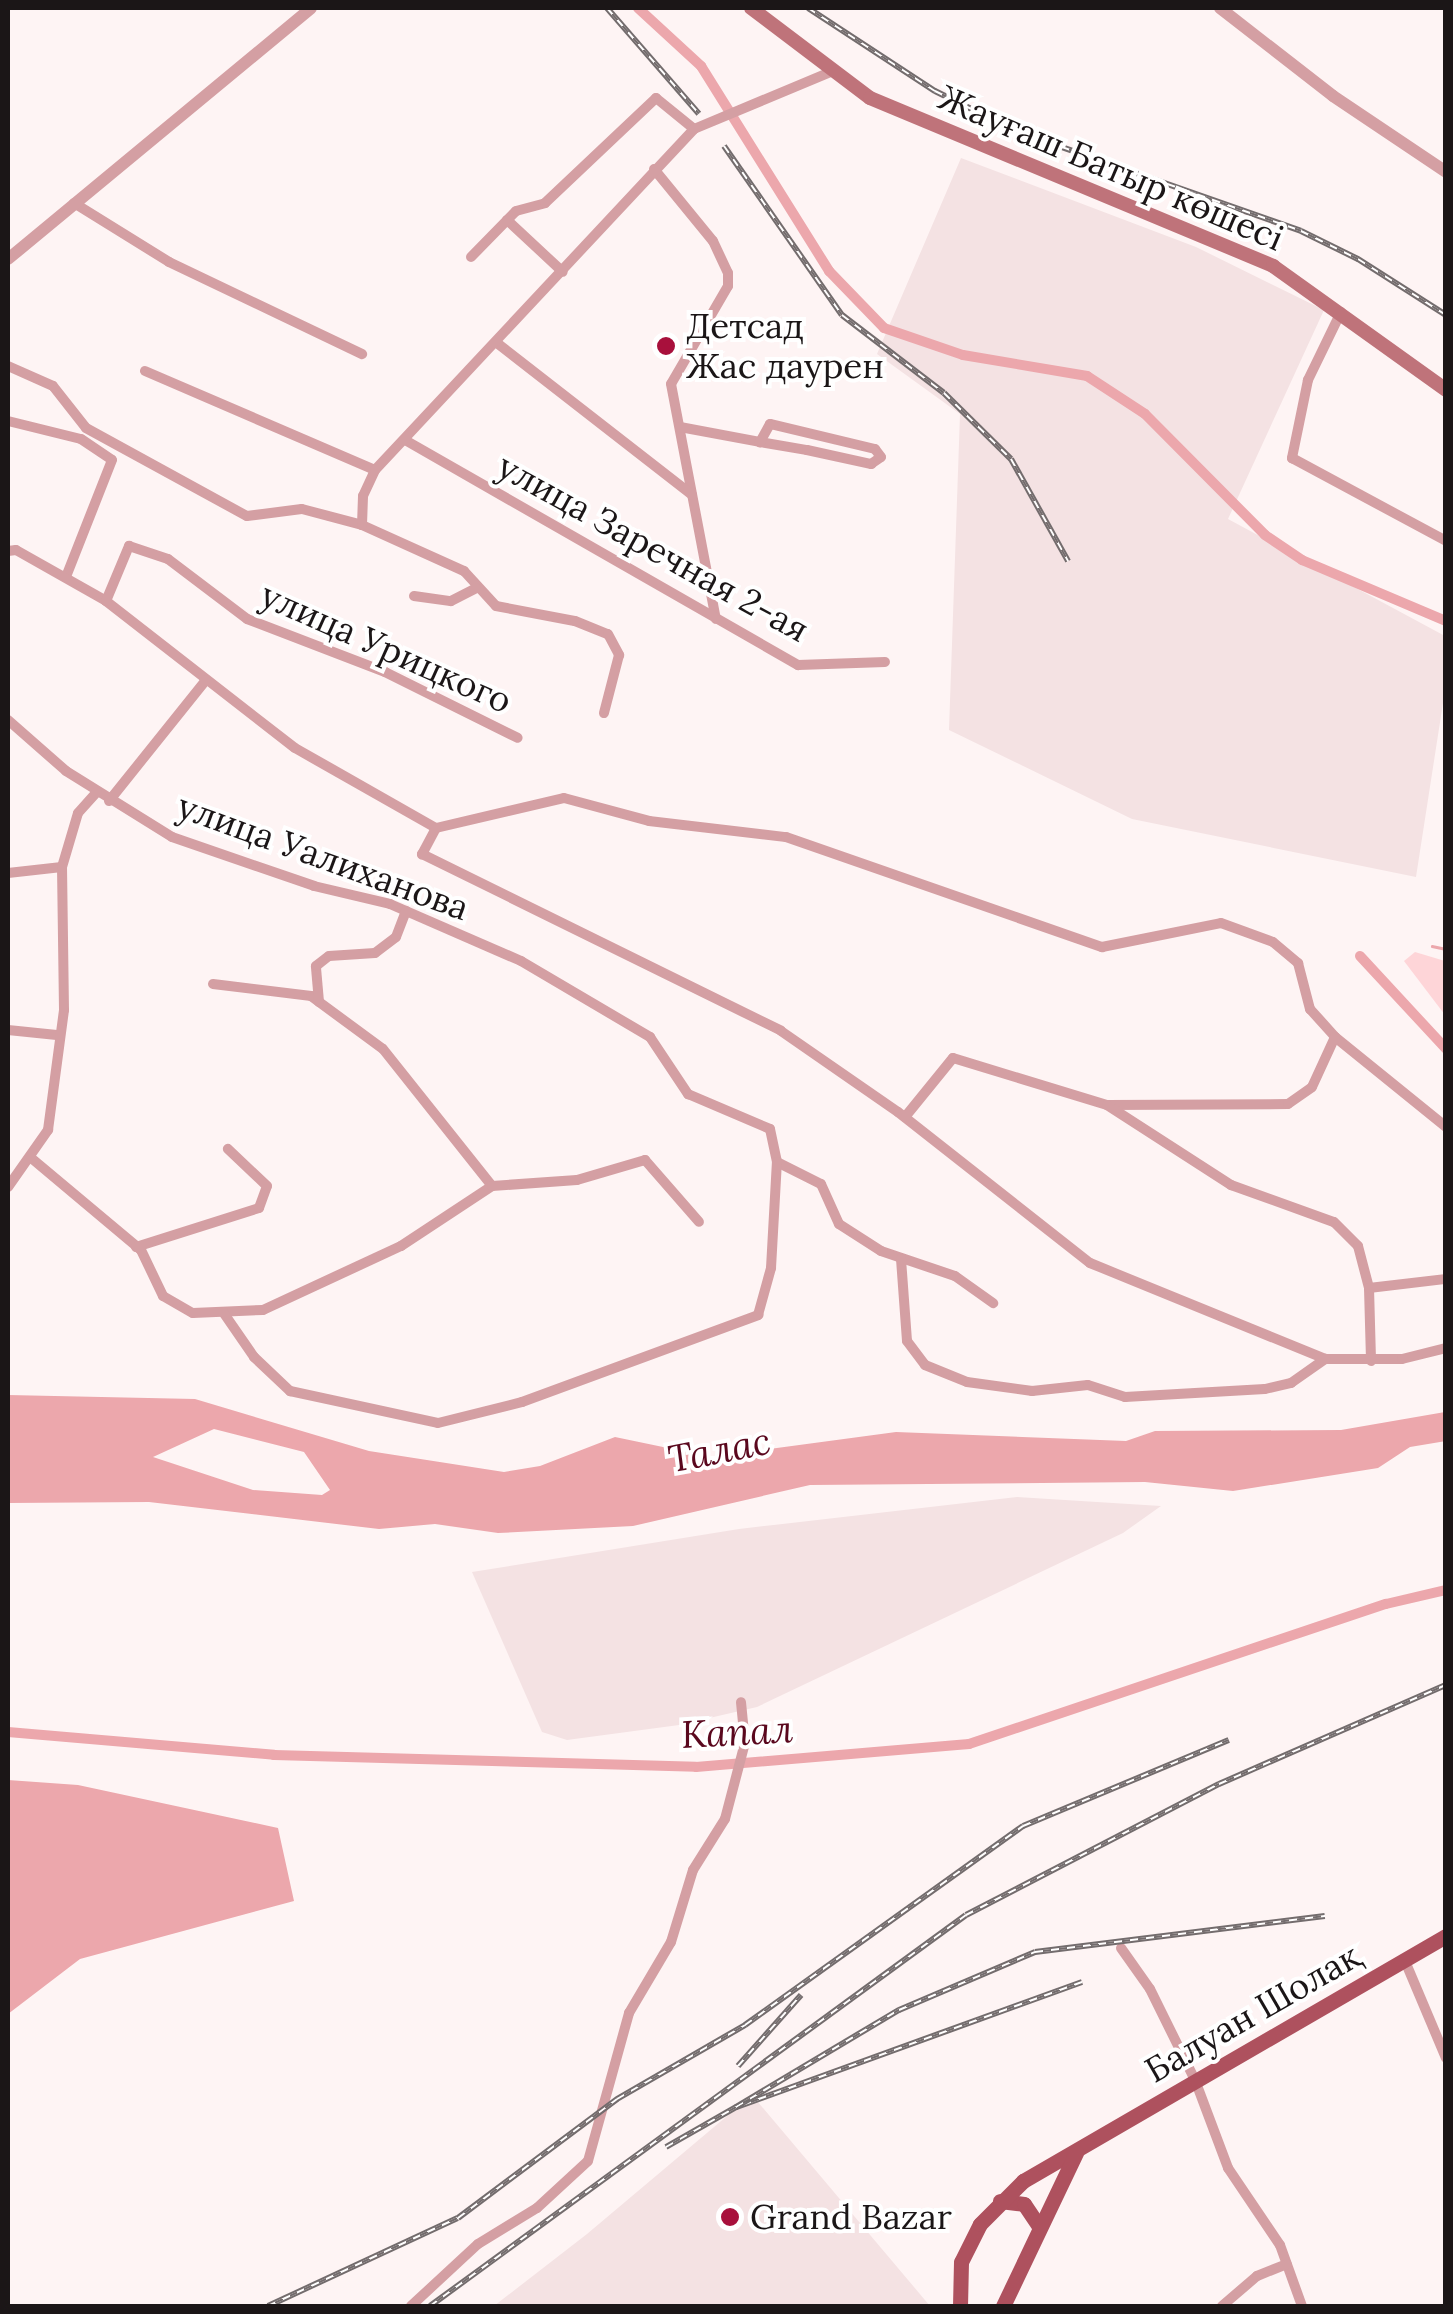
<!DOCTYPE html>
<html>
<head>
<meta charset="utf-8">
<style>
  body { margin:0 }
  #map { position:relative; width:1453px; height:2314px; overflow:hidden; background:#fef4f4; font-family:Lora,serif }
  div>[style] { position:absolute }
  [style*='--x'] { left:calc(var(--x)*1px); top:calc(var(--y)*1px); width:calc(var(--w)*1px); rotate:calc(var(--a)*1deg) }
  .built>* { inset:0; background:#f4e2e3 }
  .green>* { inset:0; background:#fed5d8 }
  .water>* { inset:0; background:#eca7ac }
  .stream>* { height:2.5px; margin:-1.25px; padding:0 1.25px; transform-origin:1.25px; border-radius:1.25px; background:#eca7ac }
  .canal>* { height:10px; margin:-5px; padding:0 5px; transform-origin:5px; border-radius:5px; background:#eca7ac }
  .minor>* { height:10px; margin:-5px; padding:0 5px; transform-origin:5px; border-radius:5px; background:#d49fa3 }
  .tertiary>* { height:12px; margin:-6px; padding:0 6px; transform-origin:6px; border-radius:6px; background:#d49fa3 }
  .secondary>* { height:14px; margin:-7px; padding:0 7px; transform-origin:7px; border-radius:7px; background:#bf737a }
  .primary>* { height:15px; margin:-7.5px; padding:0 7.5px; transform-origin:7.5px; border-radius:7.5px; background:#ae515e }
  .rail>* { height:6px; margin-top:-3px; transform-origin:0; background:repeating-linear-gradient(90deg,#fff 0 8px,#736c6d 0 16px); box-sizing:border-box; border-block:2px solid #736c6d }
  .dots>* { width:28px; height:28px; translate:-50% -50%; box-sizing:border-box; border:5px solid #fff; border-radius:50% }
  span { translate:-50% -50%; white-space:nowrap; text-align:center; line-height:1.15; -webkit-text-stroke:8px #fff; paint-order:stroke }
  .street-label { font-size:35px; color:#1b1617 }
  .poi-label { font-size:35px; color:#1b1617 }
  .left { translate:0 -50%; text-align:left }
  .water-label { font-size:38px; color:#5a081e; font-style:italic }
  .frame { position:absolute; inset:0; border:10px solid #1b1617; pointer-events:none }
</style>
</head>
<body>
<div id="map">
  <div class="built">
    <i style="clip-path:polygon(961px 158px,1196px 247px,1324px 310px,1228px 519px,1445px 636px,1445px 690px,1416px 877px,1132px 819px,949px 730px,960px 414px,877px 354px)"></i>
    <i style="clip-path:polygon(1017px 1497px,1161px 1506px,1123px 1533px,757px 1707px,679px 1725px,567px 1740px,542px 1732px,472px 1572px,739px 1529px)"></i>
    <i style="clip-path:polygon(752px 2095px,930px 2306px,494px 2306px,587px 2234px)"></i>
  </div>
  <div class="green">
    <i style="clip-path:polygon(1415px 952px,1445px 961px,1445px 1015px,1404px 961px)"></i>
  </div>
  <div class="water">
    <i style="clip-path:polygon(evenodd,8px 1395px,195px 1399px,369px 1451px,504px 1472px,540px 1466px,615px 1437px,711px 1457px,896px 1432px,1126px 1441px,1155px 1431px,1341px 1430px,1445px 1412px,1446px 1441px,1410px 1447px,1378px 1468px,1233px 1491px,1145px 1482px,810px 1485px,633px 1526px,498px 1533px,435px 1524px,379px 1529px,149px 1502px,8px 1503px,8px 1395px,214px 1429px,304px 1452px,330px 1490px,322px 1495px,253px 1490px,153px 1457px,214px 1429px)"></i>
    <i style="clip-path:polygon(8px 1780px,78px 1785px,278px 1828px,294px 1901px,80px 1959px,8px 2014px)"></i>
  </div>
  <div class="stream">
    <i style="--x:1432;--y:946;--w:14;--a:12"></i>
  </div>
  <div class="canal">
    <i style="--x:638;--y:8;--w:86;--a:42.6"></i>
    <i style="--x:701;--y:66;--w:242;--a:58"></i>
    <i style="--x:829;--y:271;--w:79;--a:46"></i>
    <i style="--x:884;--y:328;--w:83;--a:18.9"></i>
    <i style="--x:963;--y:355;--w:126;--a:9.6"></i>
    <i style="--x:1087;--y:376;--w:69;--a:33.2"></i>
    <i style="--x:1145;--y:414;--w:170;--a:45.2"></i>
    <i style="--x:1265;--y:535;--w:45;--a:34"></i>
    <i style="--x:1302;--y:560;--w:156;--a:23"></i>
    <i style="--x:1360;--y:956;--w:127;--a:47.2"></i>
    <i style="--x:8;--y:1732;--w:267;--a:4.9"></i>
    <i style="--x:274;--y:1755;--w:422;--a:1.6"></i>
    <i style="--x:696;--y:1767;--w:274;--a:-4.8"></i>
    <i style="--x:969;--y:1744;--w:440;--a:-18.6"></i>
    <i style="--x:1386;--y:1604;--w:62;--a:-13.1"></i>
  </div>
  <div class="minor">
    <i style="--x:654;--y:169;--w:93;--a:50.7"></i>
    <i style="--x:713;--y:241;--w:35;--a:65"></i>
    <i style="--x:728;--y:273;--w:13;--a:90"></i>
    <i style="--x:728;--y:286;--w:113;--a:120.2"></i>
    <i style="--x:671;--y:384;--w:239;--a:79.2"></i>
    <i style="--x:74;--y:203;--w:112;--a:31.8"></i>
    <i style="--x:169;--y:262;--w:214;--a:25.5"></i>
    <i style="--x:507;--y:220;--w:76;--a:42.9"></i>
    <i style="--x:471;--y:257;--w:64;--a:-45.6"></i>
    <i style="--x:516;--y:211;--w:30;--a:-15"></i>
    <i style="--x:545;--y:203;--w:153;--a:-43.4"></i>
    <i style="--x:656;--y:98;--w:49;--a:39.2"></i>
    <i style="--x:1341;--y:312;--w:76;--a:115.9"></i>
    <i style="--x:1308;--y:380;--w:80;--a:101.6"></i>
    <i style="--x:1292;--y:458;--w:175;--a:28.3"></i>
    <i style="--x:497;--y:343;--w:247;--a:37.9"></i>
    <i style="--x:8;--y:366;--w:49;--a:24"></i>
    <i style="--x:53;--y:386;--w:53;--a:51.8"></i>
    <i style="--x:86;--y:428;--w:183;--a:28.7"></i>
    <i style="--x:247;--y:516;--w:55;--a:-7.3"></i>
    <i style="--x:302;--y:509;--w:62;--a:14.9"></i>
    <i style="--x:362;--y:525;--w:112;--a:24.3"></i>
    <i style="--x:464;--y:571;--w:47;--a:47.6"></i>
    <i style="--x:496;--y:606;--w:80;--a:10.8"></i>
    <i style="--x:575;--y:621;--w:35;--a:22"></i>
    <i style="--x:608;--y:634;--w:24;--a:62"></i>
    <i style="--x:619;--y:655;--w:60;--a:104.5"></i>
    <i style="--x:145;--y:371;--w:250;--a:23.3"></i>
    <i style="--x:8;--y:421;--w:75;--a:13.9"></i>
    <i style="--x:81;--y:439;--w:37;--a:34"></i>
    <i style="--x:112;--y:460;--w:126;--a:111.5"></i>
    <i style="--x:680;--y:427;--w:81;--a:10.6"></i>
    <i style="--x:760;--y:442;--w:48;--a:9.7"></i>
    <i style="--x:807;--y:450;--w:66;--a:12.3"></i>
    <i style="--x:871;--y:464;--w:12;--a:-35"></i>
    <i style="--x:881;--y:457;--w:10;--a:-127"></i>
    <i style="--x:875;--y:449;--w:108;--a:-166.6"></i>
    <i style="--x:770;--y:424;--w:21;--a:119"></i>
    <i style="--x:405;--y:440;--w:453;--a:29.8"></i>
    <i style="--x:798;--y:665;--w:87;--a:-2"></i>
    <i style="--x:362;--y:525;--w:29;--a:-88"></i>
    <i style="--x:363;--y:496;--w:29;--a:-65"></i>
    <i style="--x:375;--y:470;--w:467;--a:-46.9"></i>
    <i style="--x:694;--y:129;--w:147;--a:-22.7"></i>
    <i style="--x:8;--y:551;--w:8;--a:-7"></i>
    <i style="--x:16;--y:550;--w:103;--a:29.5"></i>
    <i style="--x:106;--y:601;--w:239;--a:37.9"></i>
    <i style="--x:295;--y:748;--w:162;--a:29.6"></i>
    <i style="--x:436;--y:828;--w:131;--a:-13.2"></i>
    <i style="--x:564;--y:798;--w:88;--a:15.1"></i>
    <i style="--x:649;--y:821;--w:138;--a:6.7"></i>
    <i style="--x:786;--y:837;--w:335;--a:19.2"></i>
    <i style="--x:1102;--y:947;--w:121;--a:-11.4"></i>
    <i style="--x:1221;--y:923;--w:55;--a:20.1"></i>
    <i style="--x:1273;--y:942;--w:33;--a:40"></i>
    <i style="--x:1298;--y:963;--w:48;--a:75.4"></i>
    <i style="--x:1310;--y:1009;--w:38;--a:48"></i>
    <i style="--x:1335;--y:1037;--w:143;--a:39"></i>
    <i style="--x:414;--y:596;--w:37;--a:8"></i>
    <i style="--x:451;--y:601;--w:28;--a:-27"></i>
    <i style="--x:106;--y:601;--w:60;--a:-67.3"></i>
    <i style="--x:129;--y:546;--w:41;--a:18.4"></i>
    <i style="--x:168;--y:559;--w:99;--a:37.2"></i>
    <i style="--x:247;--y:619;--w:148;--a:21"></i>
    <i style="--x:385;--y:672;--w:148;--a:26.4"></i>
    <i style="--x:8;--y:720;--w:77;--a:41.3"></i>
    <i style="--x:66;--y:771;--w:125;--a:31.9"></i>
    <i style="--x:172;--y:837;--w:150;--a:19"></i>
    <i style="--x:314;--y:886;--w:78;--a:13.3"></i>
    <i style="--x:390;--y:904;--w:143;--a:23.5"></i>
    <i style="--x:521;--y:961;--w:150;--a:30.5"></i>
    <i style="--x:650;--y:1037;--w:69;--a:56.3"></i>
    <i style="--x:688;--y:1094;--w:89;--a:23.1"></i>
    <i style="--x:770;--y:1129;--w:34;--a:78"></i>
    <i style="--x:777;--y:1162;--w:49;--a:26.6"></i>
    <i style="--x:821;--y:1184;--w:44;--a:65.8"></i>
    <i style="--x:839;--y:1224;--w:50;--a:32.7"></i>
    <i style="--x:881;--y:1251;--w:78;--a:18.7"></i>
    <i style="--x:955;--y:1276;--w:47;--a:35.4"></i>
    <i style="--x:109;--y:801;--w:155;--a:-51.3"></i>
    <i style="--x:436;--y:828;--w:30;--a:118"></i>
    <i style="--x:422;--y:854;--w:400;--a:26.2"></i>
    <i style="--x:781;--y:1031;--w:142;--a:34.7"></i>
    <i style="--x:898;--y:1112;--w:244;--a:38.2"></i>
    <i style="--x:1090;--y:1263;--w:254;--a:22.2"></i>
    <i style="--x:1325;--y:1359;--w:77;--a:0"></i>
    <i style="--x:1402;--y:1359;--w:45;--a:-14"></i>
    <i style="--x:8;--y:873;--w:54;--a:-6.3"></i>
    <i style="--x:213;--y:984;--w:99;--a:7"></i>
    <i style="--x:311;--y:996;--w:89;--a:36.4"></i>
    <i style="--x:383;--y:1049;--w:175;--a:51.5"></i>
    <i style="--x:319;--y:1002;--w:36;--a:-95"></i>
    <i style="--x:316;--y:966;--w:16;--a:-38"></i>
    <i style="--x:329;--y:956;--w:46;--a:-3.7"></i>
    <i style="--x:375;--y:953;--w:26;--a:-37"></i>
    <i style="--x:396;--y:937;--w:28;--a:-69"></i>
    <i style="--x:8;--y:1030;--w:49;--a:5.8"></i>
    <i style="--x:1108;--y:1105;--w:180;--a:-0.3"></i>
    <i style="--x:1288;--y:1104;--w:29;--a:-35"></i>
    <i style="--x:1312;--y:1087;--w:55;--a:-65.3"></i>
    <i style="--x:905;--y:1117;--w:76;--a:-50.9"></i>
    <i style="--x:953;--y:1058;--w:161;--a:17"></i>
    <i style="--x:1107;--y:1105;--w:148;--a:32.8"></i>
    <i style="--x:1231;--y:1185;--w:109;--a:19.8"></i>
    <i style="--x:1334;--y:1222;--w:34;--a:45"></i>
    <i style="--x:1358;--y:1246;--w:43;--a:75.3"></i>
    <i style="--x:1369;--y:1288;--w:73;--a:88.4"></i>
    <i style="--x:30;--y:1157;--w:145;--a:40"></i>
    <i style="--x:141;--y:1250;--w:51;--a:64.4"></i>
    <i style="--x:163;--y:1296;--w:34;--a:30"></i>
    <i style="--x:193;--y:1313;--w:70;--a:-2.5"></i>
    <i style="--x:263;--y:1310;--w:152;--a:-24.9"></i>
    <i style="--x:401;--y:1246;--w:109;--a:-33.4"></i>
    <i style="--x:492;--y:1186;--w:85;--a:-4"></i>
    <i style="--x:577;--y:1180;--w:71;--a:-16.4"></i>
    <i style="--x:645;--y:1160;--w:82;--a:48.9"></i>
    <i style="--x:8;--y:1187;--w:70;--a:-54.9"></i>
    <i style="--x:48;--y:1130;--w:121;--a:-82.4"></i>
    <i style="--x:64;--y:1010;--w:143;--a:-90.8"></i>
    <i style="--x:62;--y:867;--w:56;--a:-73.5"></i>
    <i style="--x:78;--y:813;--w:28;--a:-48"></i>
    <i style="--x:136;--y:1247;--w:129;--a:-17.6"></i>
    <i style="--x:259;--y:1208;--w:23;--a:-70"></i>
    <i style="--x:267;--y:1186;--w:54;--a:-136.5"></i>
    <i style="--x:901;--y:1259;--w:82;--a:85.8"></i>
    <i style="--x:907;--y:1341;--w:30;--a:53"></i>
    <i style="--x:925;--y:1365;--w:45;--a:22"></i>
    <i style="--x:967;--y:1382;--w:66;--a:7.9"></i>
    <i style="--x:1032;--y:1391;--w:56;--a:-6.1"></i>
    <i style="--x:1088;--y:1385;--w:39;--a:18"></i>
    <i style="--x:1125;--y:1397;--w:140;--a:-3.3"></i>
    <i style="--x:1265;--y:1389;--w:27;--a:-13"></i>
    <i style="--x:1291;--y:1383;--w:42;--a:-35.2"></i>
    <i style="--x:1369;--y:1288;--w:78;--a:-6.7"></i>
    <i style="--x:223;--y:1312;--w:55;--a:55.4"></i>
    <i style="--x:254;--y:1357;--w:50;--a:43.4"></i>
    <i style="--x:290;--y:1391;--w:151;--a:12.2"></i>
    <i style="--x:438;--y:1423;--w:87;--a:-14"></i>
    <i style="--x:522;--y:1402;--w:252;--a:-20.2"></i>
    <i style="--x:758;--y:1315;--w:49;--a:-74.5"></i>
    <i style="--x:771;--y:1268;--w:106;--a:-86.8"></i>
    <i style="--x:1121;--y:1948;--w:50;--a:54.7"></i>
    <i style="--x:1150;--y:1989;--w:102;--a:63.7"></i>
    <i style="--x:1195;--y:2080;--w:94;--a:69.4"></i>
    <i style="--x:1228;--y:2168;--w:93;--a:56"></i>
    <i style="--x:1280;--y:2245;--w:65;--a:70.2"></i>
    <i style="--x:1405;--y:1961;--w:105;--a:67.1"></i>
    <i style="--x:411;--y:2306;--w:91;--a:-42.8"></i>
    <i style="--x:478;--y:2244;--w:69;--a:-31.4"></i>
    <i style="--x:537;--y:2208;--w:69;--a:-42.7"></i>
    <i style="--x:588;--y:2161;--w:154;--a:-74.5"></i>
    <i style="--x:629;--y:2013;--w:82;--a:-59.4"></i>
    <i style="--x:671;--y:1942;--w:75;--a:-73"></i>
    <i style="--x:693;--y:1870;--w:60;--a:-57.9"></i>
    <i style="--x:725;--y:1819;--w:79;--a:-75.3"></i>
    <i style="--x:745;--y:1743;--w:41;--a:-95.6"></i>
    <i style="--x:1222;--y:2306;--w:46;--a:-40.6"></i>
    <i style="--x:1257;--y:2276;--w:32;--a:-22"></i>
  </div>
  <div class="tertiary">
    <i style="--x:1220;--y:8;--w:143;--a:37.9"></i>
    <i style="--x:1333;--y:96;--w:136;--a:33.9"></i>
    <i style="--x:8;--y:259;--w:393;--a:-39.6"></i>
  </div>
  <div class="secondary">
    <i style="--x:751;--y:8;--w:149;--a:37.1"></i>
    <i style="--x:870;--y:98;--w:437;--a:22.6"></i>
    <i style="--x:1273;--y:266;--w:213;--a:35.6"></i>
  </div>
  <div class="primary">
    <i style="--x:1000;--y:2201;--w:24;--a:7"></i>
    <i style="--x:1024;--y:2204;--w:25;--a:56"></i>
    <i style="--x:960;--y:2306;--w:44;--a:-88.7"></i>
    <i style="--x:961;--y:2262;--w:42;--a:-63.4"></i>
    <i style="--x:980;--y:2224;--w:61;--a:-45"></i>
    <i style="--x:1023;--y:2181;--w:489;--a:-30.1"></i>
    <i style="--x:1003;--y:2306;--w:170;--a:-64.5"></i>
  </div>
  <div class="rail">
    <i style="--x:607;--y:8;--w:140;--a:49"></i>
    <i style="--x:808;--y:8;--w:152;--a:33.2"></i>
    <i style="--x:935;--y:91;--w:90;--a:26.3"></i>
    <i style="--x:1016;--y:131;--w:302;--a:19.3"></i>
    <i style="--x:1301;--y:231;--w:64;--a:26.2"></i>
    <i style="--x:1358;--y:259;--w:104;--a:32.5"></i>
    <i style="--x:724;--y:146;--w:206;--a:55.1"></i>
    <i style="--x:842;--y:315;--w:128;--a:37.4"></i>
    <i style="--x:944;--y:393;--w:94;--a:44.6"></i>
    <i style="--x:1011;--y:459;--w:117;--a:60.8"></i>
    <i style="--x:1082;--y:1982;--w:368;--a:160.1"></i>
    <i style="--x:736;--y:2107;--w:190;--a:-30.8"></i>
    <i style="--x:899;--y:2010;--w:148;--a:-23.1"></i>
    <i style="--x:1035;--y:1952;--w:292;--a:-7.1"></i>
    <i style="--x:738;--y:2066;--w:95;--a:-48.4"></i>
    <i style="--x:666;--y:2147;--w:81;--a:-29.7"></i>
    <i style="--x:268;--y:2306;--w:209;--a:-24.9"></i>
    <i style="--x:458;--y:2218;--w:199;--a:-36.8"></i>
    <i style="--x:617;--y:2099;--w:148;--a:-30"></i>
    <i style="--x:745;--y:2025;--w:342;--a:-35.6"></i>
    <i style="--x:1023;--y:1826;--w:223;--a:-22.7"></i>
    <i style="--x:430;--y:2306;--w:663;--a:-36.11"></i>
    <i style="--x:966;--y:1915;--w:285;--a:-27.4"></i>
    <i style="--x:1219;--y:1784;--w:248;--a:-23.6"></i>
  </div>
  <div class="dots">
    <i style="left:666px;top:346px;background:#a8103c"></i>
    <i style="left:730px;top:2217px;background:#a8103c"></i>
  </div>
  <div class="street-label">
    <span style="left:1111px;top:168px;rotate:23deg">Жауғаш Батыр көшесі</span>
    <span style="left:653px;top:548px;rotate:29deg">улица Заречная 2-ая</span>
    <span style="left:386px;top:648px;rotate:24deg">улица Урицкого</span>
    <span style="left:323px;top:857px;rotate:20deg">улица Уалиханова</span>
    <span style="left:1253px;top:2013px;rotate:-30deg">Балуан Шолақ</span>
  </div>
  <div class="poi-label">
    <span class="left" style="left:686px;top:346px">Детсад<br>Жас даурен</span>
    <span class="left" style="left:750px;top:2217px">Grand Bazar</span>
  </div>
  <div class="water-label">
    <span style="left:719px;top:1450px;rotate:-11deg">Талас</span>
    <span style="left:737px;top:1732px;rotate:-3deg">Капал</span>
  </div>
  <div class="frame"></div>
</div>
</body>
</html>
